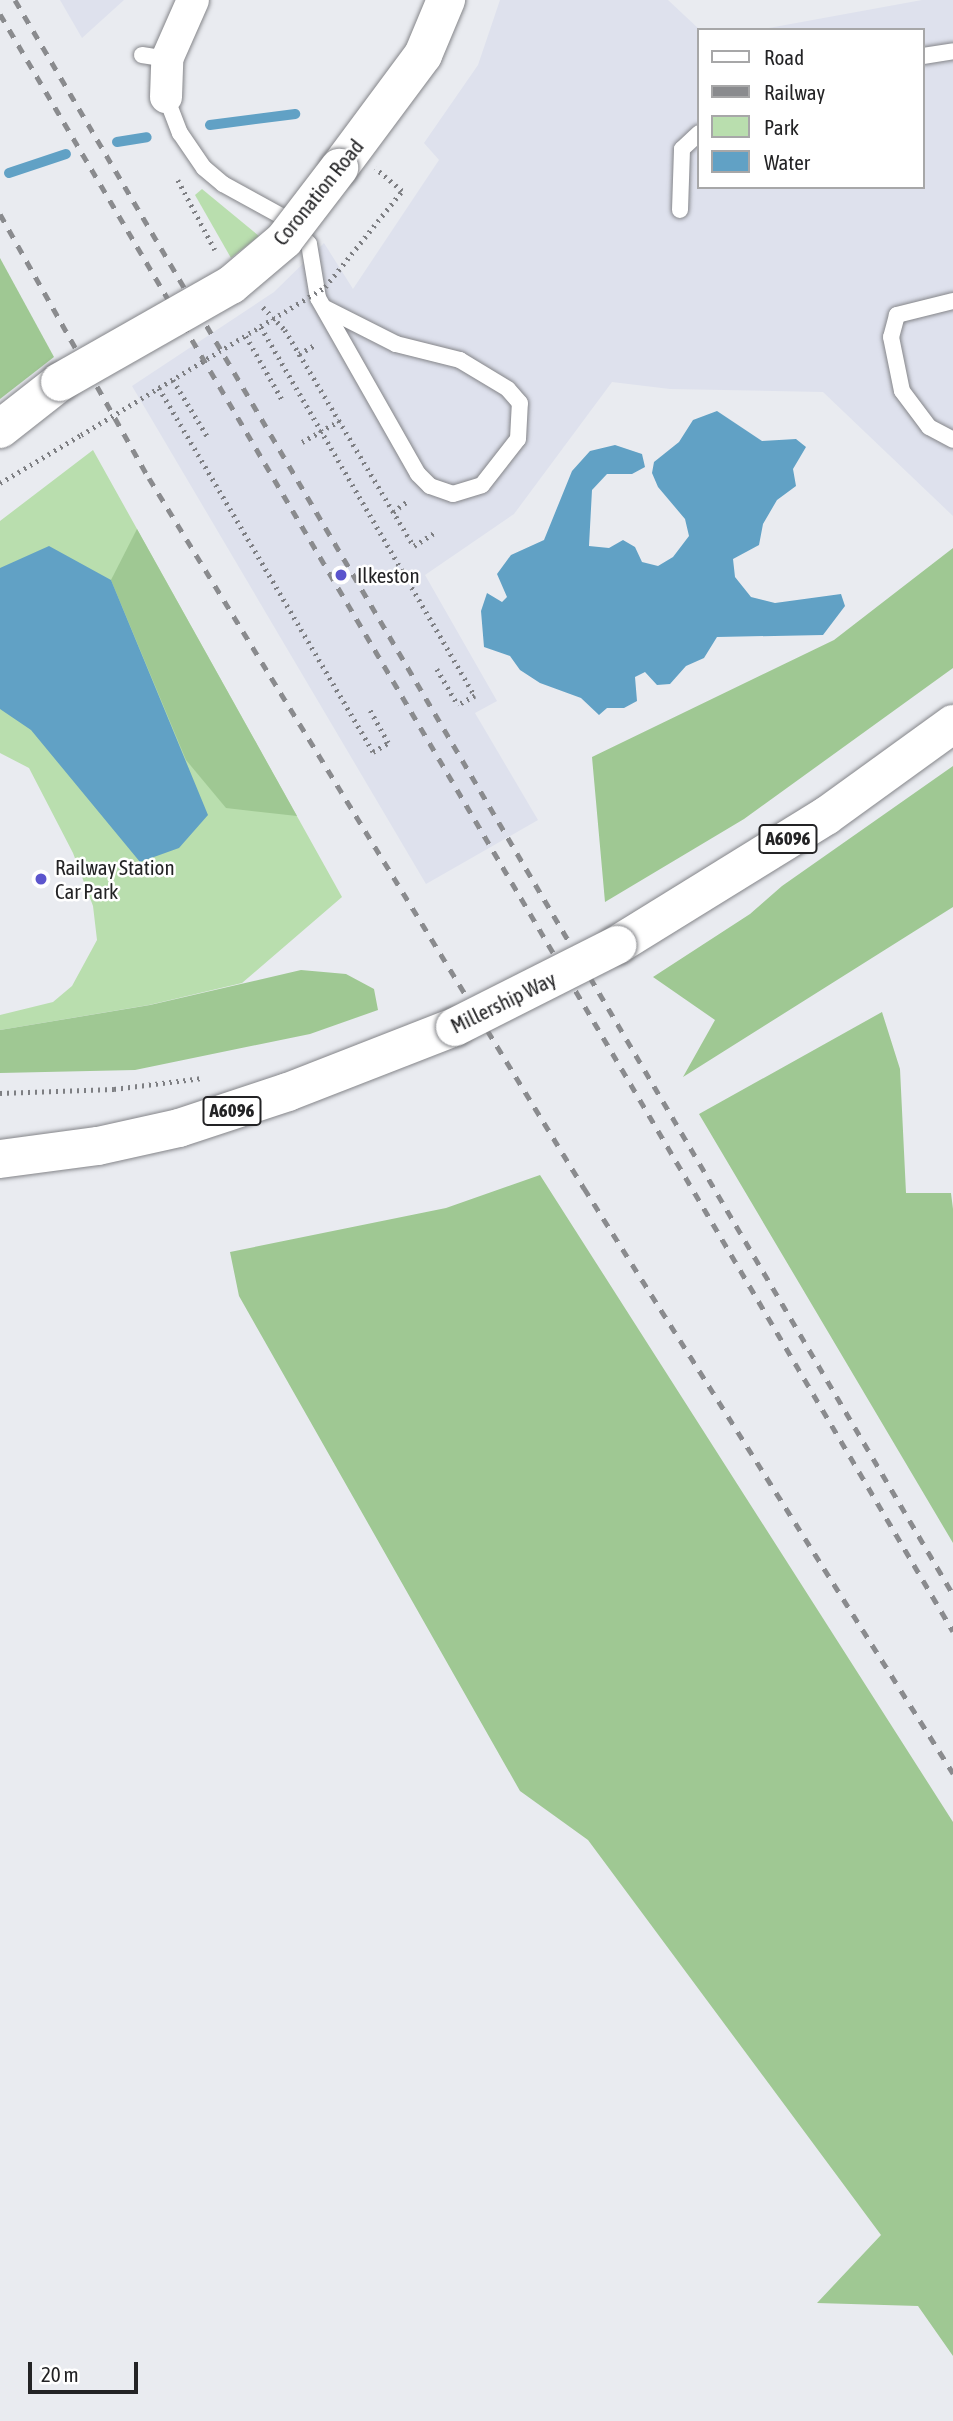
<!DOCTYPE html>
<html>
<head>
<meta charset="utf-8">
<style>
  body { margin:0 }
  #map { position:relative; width:953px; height:2421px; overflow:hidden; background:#e9ebf0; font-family:"Asap Condensed",sans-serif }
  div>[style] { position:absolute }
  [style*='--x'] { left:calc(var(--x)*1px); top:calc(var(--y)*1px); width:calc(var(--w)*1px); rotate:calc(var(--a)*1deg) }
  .built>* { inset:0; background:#dee1ed }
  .green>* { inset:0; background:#b9deae }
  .forest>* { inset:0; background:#9fc893 }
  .water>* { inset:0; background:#61a1c5 }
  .stream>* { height:10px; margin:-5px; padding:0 5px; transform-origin:5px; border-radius:5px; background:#61a1c5 }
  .path>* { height:4.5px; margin-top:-2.25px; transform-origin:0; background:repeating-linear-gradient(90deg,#7e7f83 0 2px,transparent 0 7px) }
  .roads { filter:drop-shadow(0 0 2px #848589) drop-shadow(0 0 2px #848589) }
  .service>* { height:16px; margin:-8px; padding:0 8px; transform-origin:8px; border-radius:8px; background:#fff }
  .minor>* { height:32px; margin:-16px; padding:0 16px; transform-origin:16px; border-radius:16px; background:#fff }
  .tertiary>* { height:38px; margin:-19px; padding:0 19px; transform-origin:19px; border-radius:19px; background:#fff }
  .primary>* { height:38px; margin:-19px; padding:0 19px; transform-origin:19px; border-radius:19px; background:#fff }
  .rail>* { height:5px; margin-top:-2.5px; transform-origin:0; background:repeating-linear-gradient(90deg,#8a8b8e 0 9px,transparent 0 18px) }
  .path-bridge>* { height:4.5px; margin-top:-2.25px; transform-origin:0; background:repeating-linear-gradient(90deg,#7e7f83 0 2px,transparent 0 7px) }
  .bridges { filter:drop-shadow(0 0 2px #848589) drop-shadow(0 0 2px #848589) }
  .tertiary-bridge>* { height:38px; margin:-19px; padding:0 19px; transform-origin:19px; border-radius:19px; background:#fff }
  .primary-bridge>* { height:38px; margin:-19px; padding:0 19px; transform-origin:19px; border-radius:19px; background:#fff }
  .dots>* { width:19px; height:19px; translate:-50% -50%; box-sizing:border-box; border:4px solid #fff; border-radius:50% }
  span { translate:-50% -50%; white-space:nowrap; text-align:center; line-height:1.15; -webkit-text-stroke:5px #fff; paint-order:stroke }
  .shield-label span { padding:2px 5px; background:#fff; border:2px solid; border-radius:5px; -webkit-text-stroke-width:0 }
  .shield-label { font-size:19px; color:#232325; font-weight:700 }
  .street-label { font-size:21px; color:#232325 }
  .poi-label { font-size:21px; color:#232325 }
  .left { translate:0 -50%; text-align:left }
  .legend { position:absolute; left:697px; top:28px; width:228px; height:161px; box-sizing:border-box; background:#fff; border:2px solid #a7a7a8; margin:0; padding:9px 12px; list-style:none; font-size:21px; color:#232325 }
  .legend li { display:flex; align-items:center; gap:14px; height:35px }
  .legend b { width:35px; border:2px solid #a7a7a8 }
  .scale { position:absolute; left:28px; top:2362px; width:110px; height:32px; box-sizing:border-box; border:4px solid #232325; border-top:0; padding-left:9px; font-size:21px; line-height:24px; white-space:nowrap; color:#232325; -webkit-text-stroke:5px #fff; paint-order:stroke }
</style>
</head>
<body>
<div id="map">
  <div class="built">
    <i style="clip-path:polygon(60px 0,124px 0,82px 38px)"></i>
    <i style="clip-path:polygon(500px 0,668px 0,700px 30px,699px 187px,923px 187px,923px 30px,758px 30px,922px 0,953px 0,953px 516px,823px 392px,670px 389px,612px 382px,514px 514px,425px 575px,497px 701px,475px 713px,538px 820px,426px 884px,132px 386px,274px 292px,324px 243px,353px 289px,439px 160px,424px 143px,478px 65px)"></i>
  </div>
  <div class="green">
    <i style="clip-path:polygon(202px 189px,259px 236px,231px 258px,195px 195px)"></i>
    <i style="clip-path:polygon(93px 450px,342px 897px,242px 983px,149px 1005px,0 1030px,0 1015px,53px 1002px,72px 986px,97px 940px,93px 906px,73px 853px,29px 768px,0 753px,0 521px)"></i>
  </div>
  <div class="forest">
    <i style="clip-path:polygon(0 258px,54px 357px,0 399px)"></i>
    <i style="clip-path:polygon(137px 529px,297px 816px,226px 808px,186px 760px,111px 580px)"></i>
    <i style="clip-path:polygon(953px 548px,953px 668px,744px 819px,605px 902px,592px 757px,834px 640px)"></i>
    <i style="clip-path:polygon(953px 766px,953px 907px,683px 1077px,715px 1020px,653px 977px,750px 914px,782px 886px)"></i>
    <i style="clip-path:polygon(301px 970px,346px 974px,374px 989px,378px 1010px,310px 1034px,135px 1070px,0 1073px,0 1030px,150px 1005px)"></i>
    <i style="clip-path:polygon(882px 1012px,900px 1069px,906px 1193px,951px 1193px,953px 1209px,953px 1543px,699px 1114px)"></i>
    <i style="clip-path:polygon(540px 1175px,953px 1822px,953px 2356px,918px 2306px,817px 2303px,881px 2235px,588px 1840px,520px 1791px,239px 1296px,230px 1252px,446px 1208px)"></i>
  </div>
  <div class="water">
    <i style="clip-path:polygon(717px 411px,762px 441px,796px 439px,806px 447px,793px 469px,796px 486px,777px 500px,763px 524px,759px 545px,733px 559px,735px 577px,751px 597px,775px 603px,841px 594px,845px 606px,823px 635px,717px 637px,704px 658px,686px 666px,670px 684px,657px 685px,645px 672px,635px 677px,637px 701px,624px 708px,607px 708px,599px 715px,581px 698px,540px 683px,520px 670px,510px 656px,484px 647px,481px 611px,487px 593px,502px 602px,507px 597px,497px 574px,511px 555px,544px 540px,572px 471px,590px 451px,615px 445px,642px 454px,645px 467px,632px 474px,607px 474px,592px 490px,589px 546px,609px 548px,623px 540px,635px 547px,642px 562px,658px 566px,673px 557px,689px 536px,685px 519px,658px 487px,652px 473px,654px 462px,679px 442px,693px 420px)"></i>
    <i style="clip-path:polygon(49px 546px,111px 580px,208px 815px,179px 848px,140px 862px,31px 730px,0 709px,0 568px)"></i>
  </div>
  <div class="stream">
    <i style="--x:210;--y:125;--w:86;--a:-7.4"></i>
    <i style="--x:117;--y:142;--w:30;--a:-9"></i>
    <i style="--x:9;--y:173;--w:60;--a:-18.4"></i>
  </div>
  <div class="path">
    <i style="--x:178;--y:180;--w:79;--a:62.1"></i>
    <i style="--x:263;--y:307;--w:32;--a:46"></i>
    <i style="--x:285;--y:330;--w:252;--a:59.2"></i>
    <i style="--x:414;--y:546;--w:24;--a:-33"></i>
    <i style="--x:246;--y:336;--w:75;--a:60.4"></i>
    <i style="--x:299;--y:354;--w:20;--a:-30"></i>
    <i style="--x:173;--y:380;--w:69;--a:58.6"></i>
    <i style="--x:159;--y:388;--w:422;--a:59.5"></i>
    <i style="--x:373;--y:752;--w:17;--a:-31"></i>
    <i style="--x:388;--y:743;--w:41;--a:-119.1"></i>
    <i style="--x:302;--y:442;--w:43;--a:-29.6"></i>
    <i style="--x:0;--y:483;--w:94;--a:-30.7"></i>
    <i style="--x:393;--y:512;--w:20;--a:-37"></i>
    <i style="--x:437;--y:669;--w:42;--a:59.7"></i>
    <i style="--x:0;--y:1093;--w:114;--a:-2"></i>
    <i style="--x:114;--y:1089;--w:89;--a:-7.1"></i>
  </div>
  <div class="roads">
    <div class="service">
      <i style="--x:142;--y:55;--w:25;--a:9"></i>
      <i style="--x:923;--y:56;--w:30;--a:-9"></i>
      <i style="--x:166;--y:97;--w:39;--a:69"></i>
      <i style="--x:180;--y:133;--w:42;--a:55.6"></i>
      <i style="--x:204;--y:168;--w:25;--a:40"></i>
      <i style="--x:223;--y:184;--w:68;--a:28.8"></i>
      <i style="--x:283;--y:217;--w:37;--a:46"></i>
      <i style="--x:309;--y:244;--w:55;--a:80.5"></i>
      <i style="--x:318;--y:298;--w:202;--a:60.4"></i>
      <i style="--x:418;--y:474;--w:17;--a:45"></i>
      <i style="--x:430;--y:486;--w:24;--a:19"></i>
      <i style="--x:453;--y:494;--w:30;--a:-17"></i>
      <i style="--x:482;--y:485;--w:58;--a:-52"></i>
      <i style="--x:518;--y:439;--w:36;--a:-87"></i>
      <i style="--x:520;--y:403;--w:18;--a:-131"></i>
      <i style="--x:508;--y:389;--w:56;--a:-148.9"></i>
      <i style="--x:460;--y:360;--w:66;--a:-166"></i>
      <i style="--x:396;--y:344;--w:80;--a:-153.1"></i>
      <i style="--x:680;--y:210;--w:61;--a:-88.1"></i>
      <i style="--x:682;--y:149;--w:23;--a:-43"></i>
      <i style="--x:953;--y:301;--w:58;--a:166"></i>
      <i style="--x:897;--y:315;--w:23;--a:105"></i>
      <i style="--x:891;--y:337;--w:55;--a:78.5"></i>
      <i style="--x:902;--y:391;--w:45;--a:53.1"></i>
      <i style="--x:929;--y:427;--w:27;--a:28"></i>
    </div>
    <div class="minor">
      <i style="--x:166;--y:97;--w:38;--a:-88"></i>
      <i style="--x:167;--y:59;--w:64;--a:-66.2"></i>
    </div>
    <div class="tertiary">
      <i style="--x:339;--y:168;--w:141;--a:-53.4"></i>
      <i style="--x:423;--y:55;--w:60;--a:-67.3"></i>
      <i style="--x:0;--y:429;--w:76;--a:-38.1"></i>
    </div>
    <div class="primary">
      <i style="--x:617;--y:945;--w:246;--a:-31.7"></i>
      <i style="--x:826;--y:816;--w:157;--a:-35.9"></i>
      <i style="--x:0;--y:1159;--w:99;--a:-7.6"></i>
      <i style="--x:98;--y:1146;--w:83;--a:-12.5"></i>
      <i style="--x:179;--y:1128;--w:115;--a:-18.3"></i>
      <i style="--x:288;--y:1092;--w:179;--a:-21.3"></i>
    </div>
  </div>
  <div class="rail">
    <i style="--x:15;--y:0;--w:1850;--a:59.53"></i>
    <i style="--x:0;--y:14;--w:1877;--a:59.49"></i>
    <i style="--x:0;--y:214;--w:303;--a:60.6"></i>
    <i style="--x:149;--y:478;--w:833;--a:58.51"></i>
    <i style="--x:584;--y:1188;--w:692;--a:57.76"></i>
  </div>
  <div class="path-bridge">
    <i style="--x:261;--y:327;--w:427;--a:59.9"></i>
    <i style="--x:475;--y:696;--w:19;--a:152"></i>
    <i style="--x:81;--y:435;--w:285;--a:-31.2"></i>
    <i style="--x:325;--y:287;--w:123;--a:-51.3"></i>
    <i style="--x:402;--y:191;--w:35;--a:-140"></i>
  </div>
  <div class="bridges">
    <div class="tertiary-bridge">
      <i style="--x:60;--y:382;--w:197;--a:-29.6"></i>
      <i style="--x:231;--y:285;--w:70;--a:-40.3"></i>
      <i style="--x:284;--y:240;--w:91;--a:-52.6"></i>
    </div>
    <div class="primary-bridge">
      <i style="--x:455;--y:1027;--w:182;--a:-26.8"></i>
    </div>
  </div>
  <div class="dots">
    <i style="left:341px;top:575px;background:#5c55cd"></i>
    <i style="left:41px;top:879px;background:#5c55cd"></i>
  </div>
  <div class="shield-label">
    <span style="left:788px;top:839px">A6096</span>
    <span style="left:232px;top:1111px">A6096</span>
  </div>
  <div class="street-label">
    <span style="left:318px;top:192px;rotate:-51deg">Coronation Road</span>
    <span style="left:503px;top:1002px;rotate:-26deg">Millership Way</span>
  </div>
  <div class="poi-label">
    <span class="left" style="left:357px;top:575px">Ilkeston</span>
    <span class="left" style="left:55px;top:879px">Railway Station<br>Car Park</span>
  </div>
  <ul class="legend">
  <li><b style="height:9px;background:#fff"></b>Road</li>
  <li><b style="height:9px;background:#8a8b8e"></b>Railway</li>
  <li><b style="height:19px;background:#b9deae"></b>Park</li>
  <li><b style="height:19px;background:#61a1c5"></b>Water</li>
  </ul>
  <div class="scale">20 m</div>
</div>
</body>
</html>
